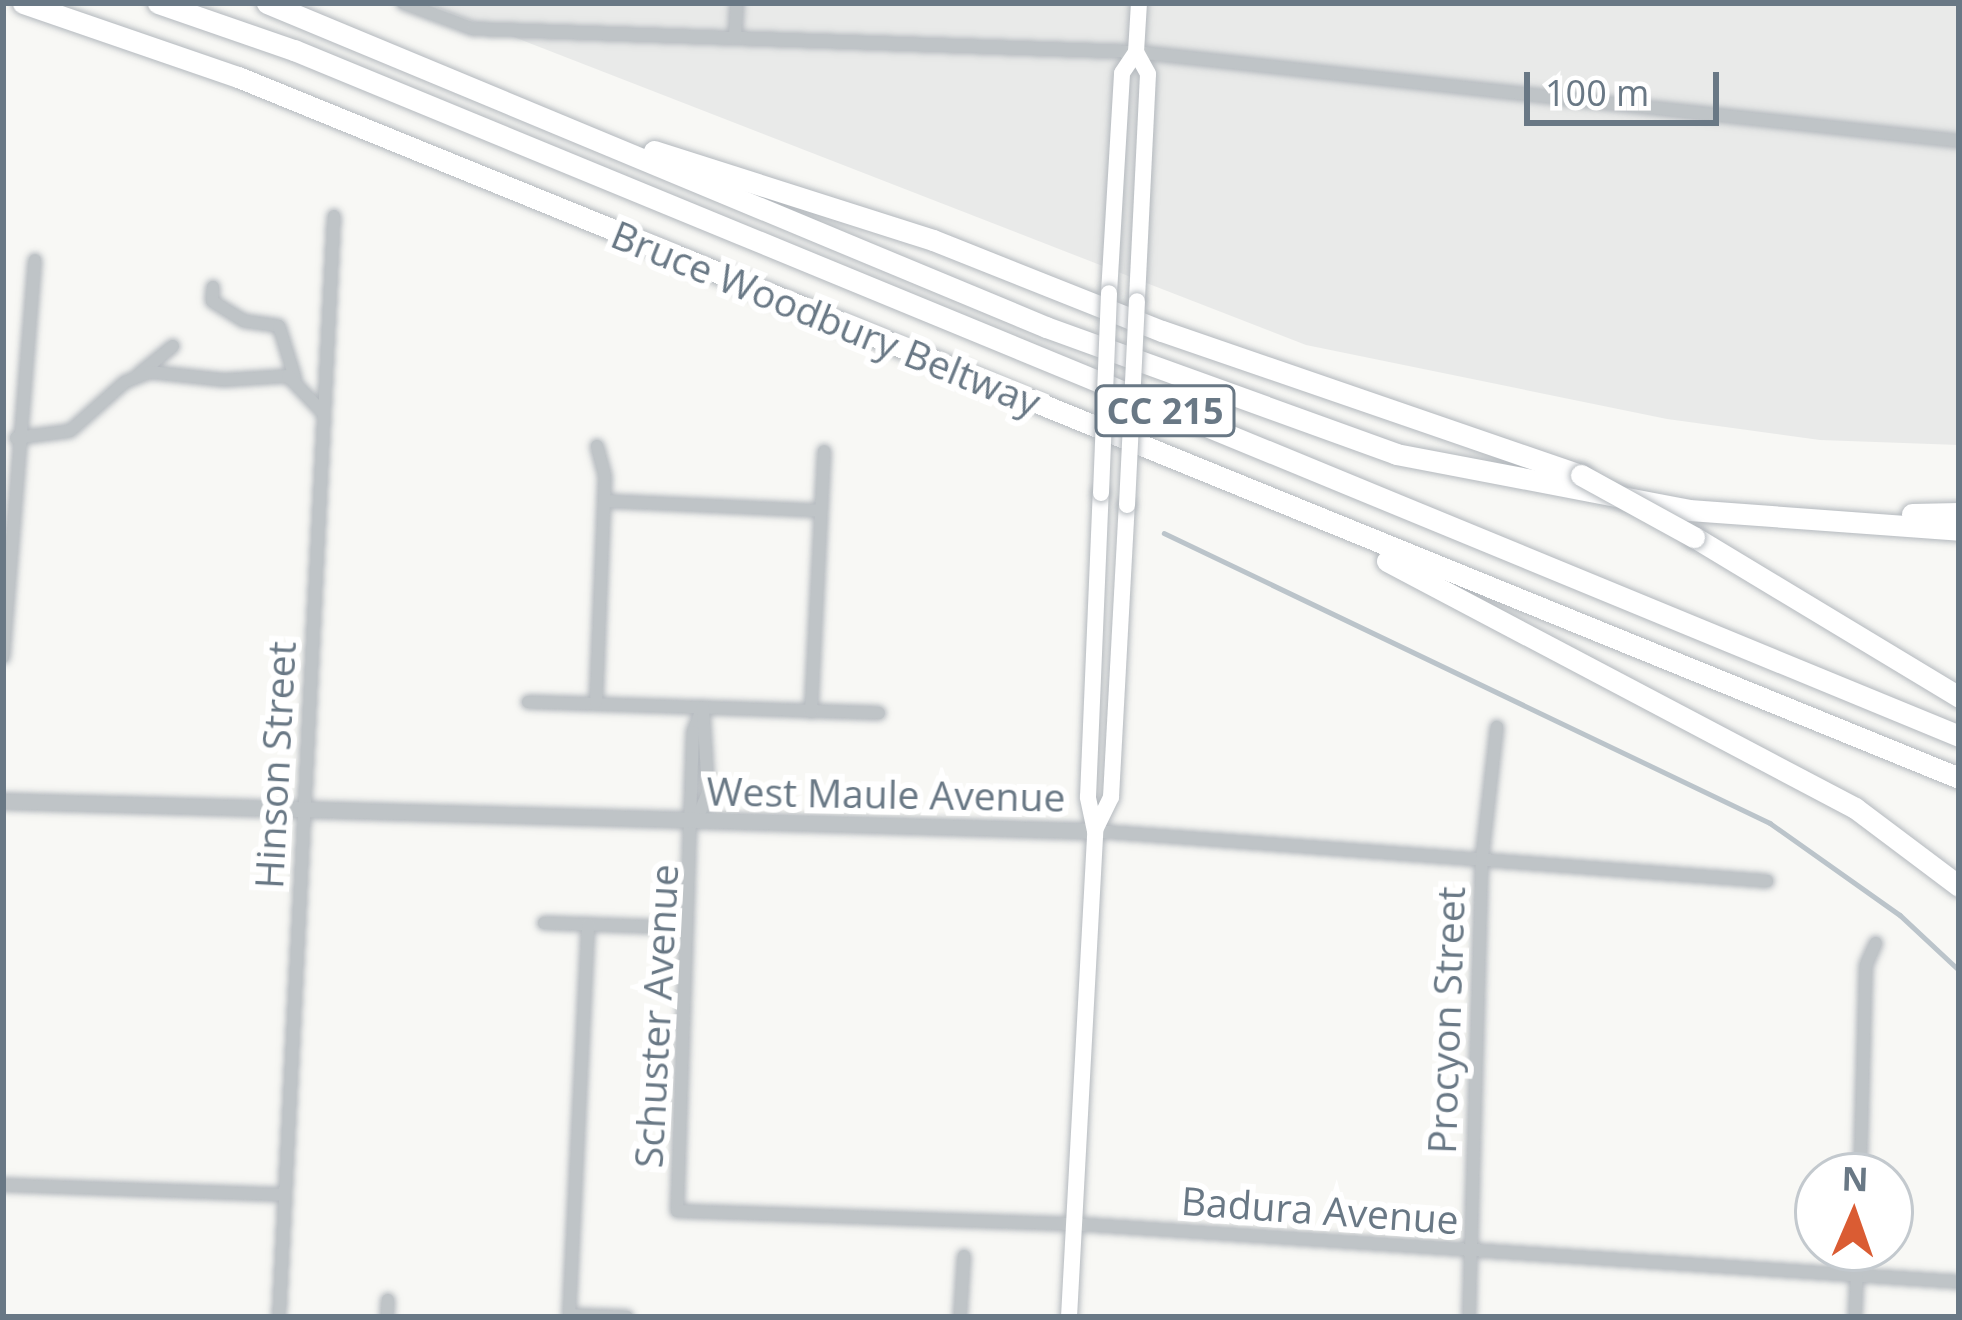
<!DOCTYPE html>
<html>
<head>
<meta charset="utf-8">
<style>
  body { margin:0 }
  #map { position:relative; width:1962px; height:1320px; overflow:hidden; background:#f8f8f5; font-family:"Open Sans",sans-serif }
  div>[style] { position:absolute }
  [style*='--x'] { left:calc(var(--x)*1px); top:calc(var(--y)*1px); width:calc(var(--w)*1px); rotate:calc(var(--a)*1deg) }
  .built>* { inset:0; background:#e9eae9 }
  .stream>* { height:4.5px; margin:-2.25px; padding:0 2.25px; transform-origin:2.25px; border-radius:2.25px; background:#bbc4ca }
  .roads { filter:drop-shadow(0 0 3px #b4b9be) drop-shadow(0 0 3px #b4b9be) }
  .minor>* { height:12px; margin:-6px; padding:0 6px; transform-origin:6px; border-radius:6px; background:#bfc4c7 }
  .tertiary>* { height:15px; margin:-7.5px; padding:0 7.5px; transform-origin:7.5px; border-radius:7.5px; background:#bfc4c7 }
  .secondary>* { height:16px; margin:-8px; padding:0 8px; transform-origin:8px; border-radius:8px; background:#fff }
  .motorway>* { height:21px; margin:-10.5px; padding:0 10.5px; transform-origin:10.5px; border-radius:10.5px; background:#fff }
  .bridges { filter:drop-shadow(0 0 3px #b4b9be) drop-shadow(0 0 3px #b4b9be) }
  .secondary-bridge>* { height:16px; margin:-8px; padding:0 8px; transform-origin:8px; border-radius:8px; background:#fff }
  .motorway-bridge>* { height:21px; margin:-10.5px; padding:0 10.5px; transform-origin:10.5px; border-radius:10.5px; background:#fff }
  span { translate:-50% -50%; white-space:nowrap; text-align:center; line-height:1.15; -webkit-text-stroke:12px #fff; paint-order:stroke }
  .shield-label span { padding:3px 9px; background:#fff; border:3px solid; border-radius:9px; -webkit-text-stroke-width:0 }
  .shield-label { font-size:36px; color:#697885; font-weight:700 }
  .street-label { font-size:39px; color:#697885 }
  .frame { position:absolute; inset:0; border:6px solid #697885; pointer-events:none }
  .north { position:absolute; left:1794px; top:1152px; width:120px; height:120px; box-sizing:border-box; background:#fff; border:3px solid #c3c9ce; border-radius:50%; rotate:2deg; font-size:33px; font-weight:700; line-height:48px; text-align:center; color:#697885 }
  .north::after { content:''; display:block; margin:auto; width:42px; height:54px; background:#da5c33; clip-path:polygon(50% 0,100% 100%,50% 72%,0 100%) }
  .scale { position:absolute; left:1524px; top:72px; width:195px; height:54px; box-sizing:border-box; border:6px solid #697885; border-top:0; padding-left:15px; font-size:36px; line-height:42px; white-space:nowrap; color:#697885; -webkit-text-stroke:9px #fff; paint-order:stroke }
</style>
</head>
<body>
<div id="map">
  <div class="built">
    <i style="clip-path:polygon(426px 3px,1959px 3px,1959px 445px,1820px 440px,1667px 419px,1306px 345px)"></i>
  </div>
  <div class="stream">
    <i style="--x:1164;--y:533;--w:672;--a:25.57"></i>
    <i style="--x:1770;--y:823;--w:159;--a:35.3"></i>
    <i style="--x:1900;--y:915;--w:81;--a:43"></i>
  </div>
  <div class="roads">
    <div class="minor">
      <i style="--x:403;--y:3;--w:75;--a:20.4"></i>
      <i style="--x:473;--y:29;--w:663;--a:1.99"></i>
      <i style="--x:1136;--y:52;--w:828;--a:6.17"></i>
      <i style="--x:735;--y:38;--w:35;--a:-87"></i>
      <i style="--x:213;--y:287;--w:14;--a:94"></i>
      <i style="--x:212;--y:301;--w:38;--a:32"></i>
      <i style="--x:244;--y:321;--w:35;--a:8"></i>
      <i style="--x:279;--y:326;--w:54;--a:72.9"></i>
      <i style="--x:139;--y:374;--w:44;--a:-39.5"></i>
      <i style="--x:16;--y:438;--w:54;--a:-7.4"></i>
      <i style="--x:70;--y:431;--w:74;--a:-41.7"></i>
      <i style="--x:125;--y:382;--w:27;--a:-22"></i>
      <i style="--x:150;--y:372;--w:74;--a:6.2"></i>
      <i style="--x:224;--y:380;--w:64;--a:-3.6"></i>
      <i style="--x:288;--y:376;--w:52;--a:46.5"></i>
      <i style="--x:604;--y:501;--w:217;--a:2.6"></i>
      <i style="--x:3;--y:657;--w:398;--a:-85.4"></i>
      <i style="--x:528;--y:702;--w:351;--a:1.8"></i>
      <i style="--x:596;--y:702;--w:226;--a:-87.7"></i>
      <i style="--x:605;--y:476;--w:31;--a:-105"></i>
      <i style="--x:703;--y:707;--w:27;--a:112"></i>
      <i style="--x:693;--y:732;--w:479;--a:91.9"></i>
      <i style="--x:677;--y:1211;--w:398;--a:1.9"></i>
      <i style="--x:1075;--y:1224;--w:886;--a:3.75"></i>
      <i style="--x:811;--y:712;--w:261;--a:-87.1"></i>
      <i style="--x:696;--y:822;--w:32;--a:-68"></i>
      <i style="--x:708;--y:792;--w:85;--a:-93.4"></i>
      <i style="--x:1095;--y:831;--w:674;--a:4.26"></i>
      <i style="--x:544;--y:923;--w:112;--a:2"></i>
      <i style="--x:1860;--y:1176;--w:211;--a:-88.4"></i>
      <i style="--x:1866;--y:965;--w:24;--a:-66"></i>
      <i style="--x:3;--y:1185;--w:282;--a:2"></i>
      <i style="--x:569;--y:1315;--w:58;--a:2"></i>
      <i style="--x:279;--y:1317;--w:1102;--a:-87.14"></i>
      <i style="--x:387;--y:1317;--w:17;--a:-87"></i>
      <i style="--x:569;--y:1317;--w:393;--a:-87.2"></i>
      <i style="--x:960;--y:1317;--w:61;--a:-86.2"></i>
      <i style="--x:1469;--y:1317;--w:459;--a:-88.4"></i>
      <i style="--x:1482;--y:858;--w:132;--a:-83.5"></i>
      <i style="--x:1855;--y:1317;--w:69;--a:-87.5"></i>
    </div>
    <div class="tertiary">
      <i style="--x:3;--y:801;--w:1092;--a:1.57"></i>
    </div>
    <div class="secondary">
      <i style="--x:1136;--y:52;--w:25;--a:61"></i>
      <i style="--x:1148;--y:74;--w:227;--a:92.8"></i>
      <i style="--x:1109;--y:293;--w:220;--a:-86.6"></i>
      <i style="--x:1122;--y:73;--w:25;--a:-56"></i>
      <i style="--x:1136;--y:52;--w:49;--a:-86.5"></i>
      <i style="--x:1095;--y:830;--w:37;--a:-64"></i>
      <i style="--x:1111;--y:797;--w:292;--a:-86.9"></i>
      <i style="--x:1069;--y:1317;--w:487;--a:-86.9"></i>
      <i style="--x:1095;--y:831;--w:35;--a:-102"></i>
      <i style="--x:1088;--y:797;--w:304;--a:-87.6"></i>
    </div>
    <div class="motorway">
      <i style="--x:23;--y:3;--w:227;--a:19"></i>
      <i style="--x:238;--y:77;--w:1858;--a:22.16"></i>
      <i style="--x:158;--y:3;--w:144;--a:19.1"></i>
      <i style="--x:294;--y:50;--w:1801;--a:22.39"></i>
      <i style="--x:267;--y:3;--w:844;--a:22.58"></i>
      <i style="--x:1046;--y:327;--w:372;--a:19.9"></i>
      <i style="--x:1396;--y:454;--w:298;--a:10.8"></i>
      <i style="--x:1689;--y:510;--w:271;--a:4.2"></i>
      <i style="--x:654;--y:151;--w:293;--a:17.7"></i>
      <i style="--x:933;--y:240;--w:246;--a:21.7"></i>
      <i style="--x:1162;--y:331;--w:443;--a:19"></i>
      <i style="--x:1912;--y:514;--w:47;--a:-1.2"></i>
      <i style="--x:1694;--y:537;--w:310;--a:31.1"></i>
      <i style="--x:1387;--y:561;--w:529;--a:27.82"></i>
      <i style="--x:1855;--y:808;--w:130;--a:36.9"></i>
    </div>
  </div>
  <div class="bridges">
    <div class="secondary-bridge">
      <i style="--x:1101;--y:493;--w:200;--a:-87.7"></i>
      <i style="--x:1127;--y:505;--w:204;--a:-87.2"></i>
    </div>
    <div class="motorway-bridge">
      <i style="--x:1581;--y:475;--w:129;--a:28.8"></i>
    </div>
  </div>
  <div class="shield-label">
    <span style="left:1165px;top:411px">CC 215</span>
  </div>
  <div class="street-label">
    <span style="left:826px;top:318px;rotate:22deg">Bruce Woodbury Beltway</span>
    <span style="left:275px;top:765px;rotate:-87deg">Hinson Street</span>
    <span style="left:886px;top:794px;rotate:1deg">West Maule Avenue</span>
    <span style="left:656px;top:1016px;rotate:-87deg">Schuster Avenue</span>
    <span style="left:1446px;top:1020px;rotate:-88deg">Procyon Street</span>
    <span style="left:1320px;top:1210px;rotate:4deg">Badura Avenue</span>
  </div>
  <div class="frame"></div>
  <div class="north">N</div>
  <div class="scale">100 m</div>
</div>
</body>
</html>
